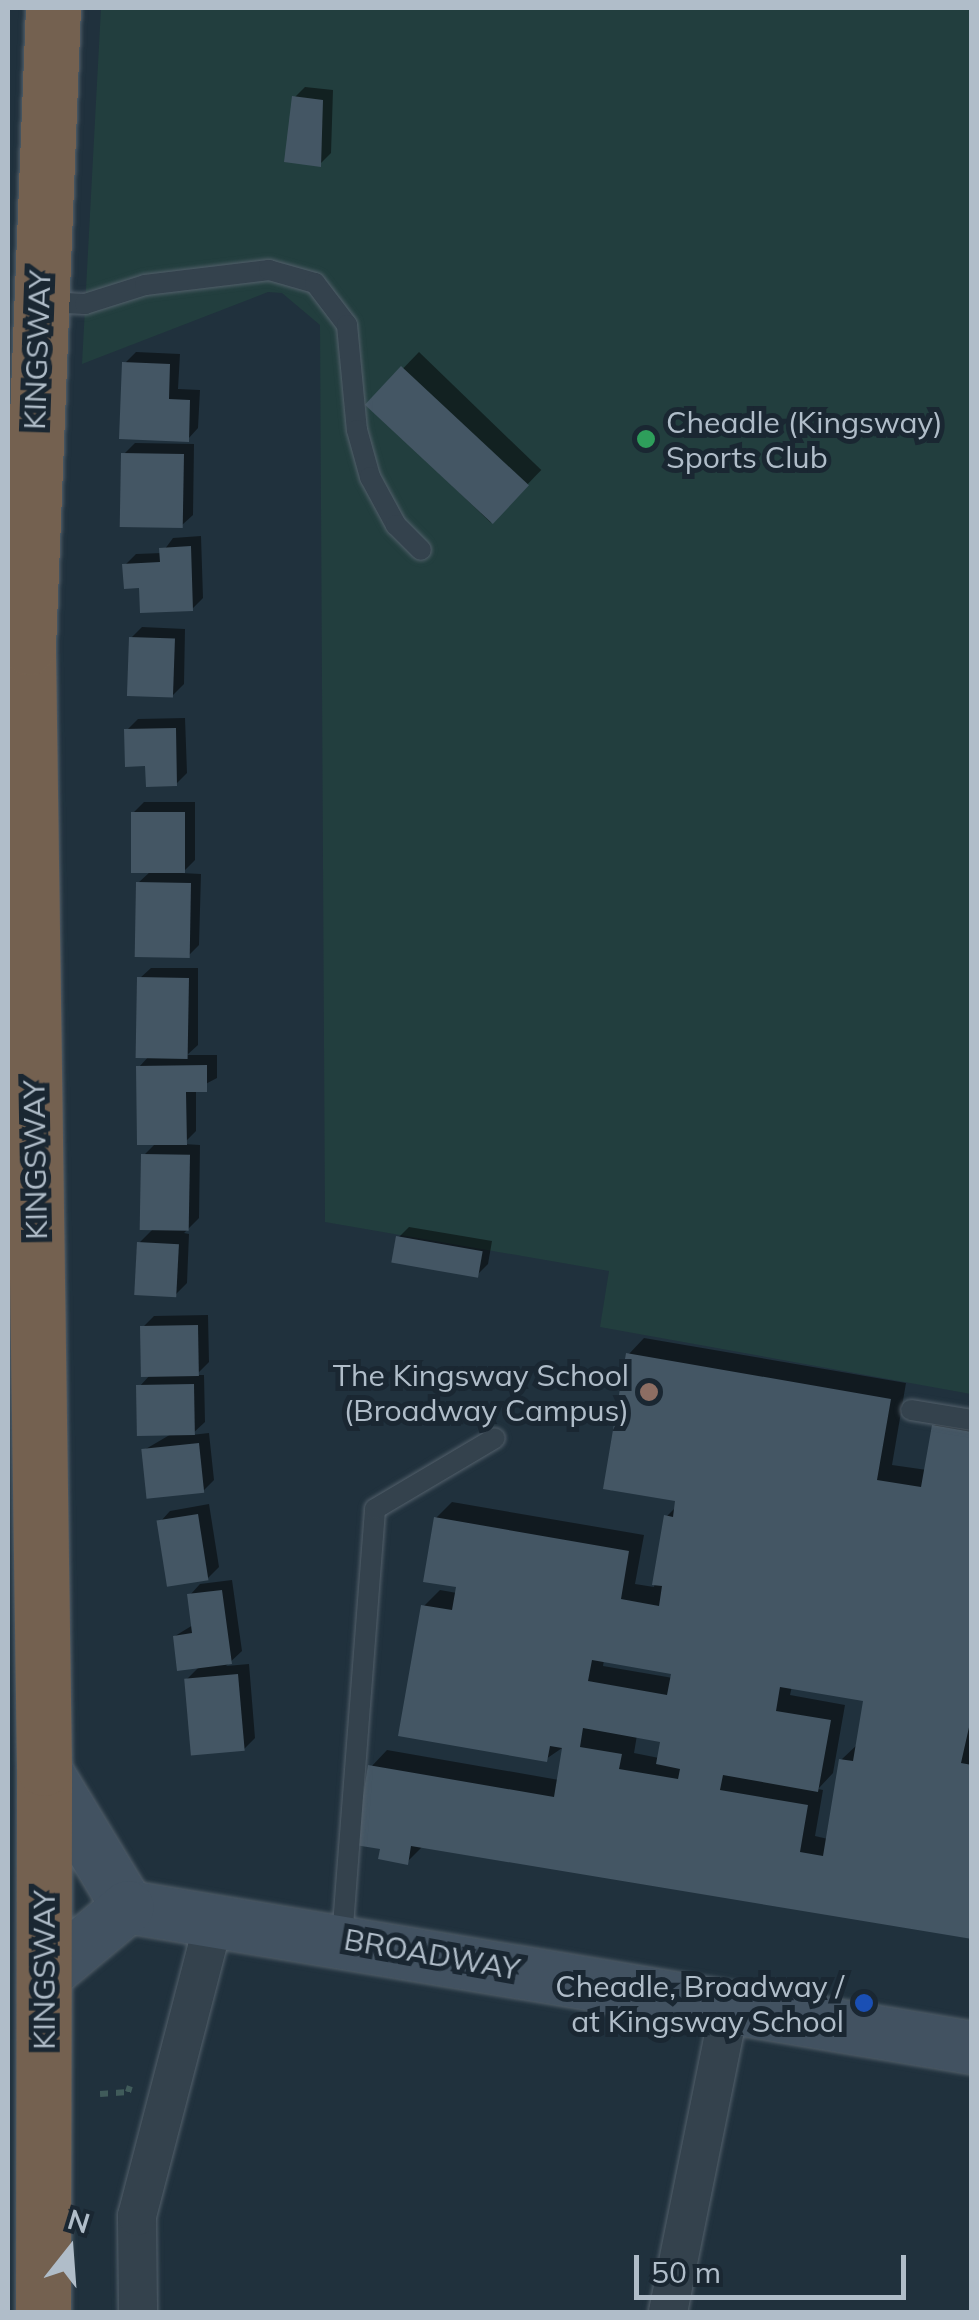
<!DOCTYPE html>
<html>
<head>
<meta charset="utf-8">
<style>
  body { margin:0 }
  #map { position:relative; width:979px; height:2320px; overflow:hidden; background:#20313d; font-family:Mulish,sans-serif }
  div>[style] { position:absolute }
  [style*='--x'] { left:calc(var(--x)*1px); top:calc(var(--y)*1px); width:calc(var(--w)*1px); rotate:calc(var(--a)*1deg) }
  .green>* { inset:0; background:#223e3e }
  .shadow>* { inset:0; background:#0007; transform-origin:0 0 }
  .building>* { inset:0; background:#445664; transform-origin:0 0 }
  .path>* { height:6px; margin-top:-3px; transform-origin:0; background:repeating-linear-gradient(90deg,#405b5a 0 8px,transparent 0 16px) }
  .roads { filter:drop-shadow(0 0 2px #53606b) drop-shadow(0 0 2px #53606b) }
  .lane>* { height:20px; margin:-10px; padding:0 10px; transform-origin:10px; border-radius:10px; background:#34424d }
  .street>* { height:38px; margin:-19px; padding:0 19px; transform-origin:19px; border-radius:19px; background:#34424d }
  .secondary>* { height:52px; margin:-26px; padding:0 26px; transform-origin:26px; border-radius:26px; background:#425261 }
  .highway>* { height:55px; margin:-27.5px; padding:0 27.5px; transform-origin:27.5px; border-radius:27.5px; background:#746150 }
  .dots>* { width:28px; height:28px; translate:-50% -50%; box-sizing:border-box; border:5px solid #1a2732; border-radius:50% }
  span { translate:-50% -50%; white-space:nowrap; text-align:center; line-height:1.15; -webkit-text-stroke:10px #1a2732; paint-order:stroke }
  .street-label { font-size:30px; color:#b0bdc9 }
  .poi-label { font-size:30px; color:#b0bdc9 }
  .left { translate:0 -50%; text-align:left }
  .right { translate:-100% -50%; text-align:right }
  .frame { position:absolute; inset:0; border:10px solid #b0bdc9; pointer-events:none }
  .north { position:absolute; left:20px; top:2200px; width:100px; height:100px; -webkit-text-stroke:8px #1a2732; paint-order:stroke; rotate:17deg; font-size:28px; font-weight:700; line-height:40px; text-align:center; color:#b0bdc9 }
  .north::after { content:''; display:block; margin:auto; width:35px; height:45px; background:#b0bdc9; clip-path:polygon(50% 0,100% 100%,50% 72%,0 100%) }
  .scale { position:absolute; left:634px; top:2255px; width:272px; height:45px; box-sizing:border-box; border:5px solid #b0bdc9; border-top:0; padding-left:12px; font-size:30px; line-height:35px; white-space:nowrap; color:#b0bdc9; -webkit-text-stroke:8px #1a2732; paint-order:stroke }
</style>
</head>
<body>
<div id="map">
  <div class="green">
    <i style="clip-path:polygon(101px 8px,971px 8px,971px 1394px,600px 1327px,609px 1271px,325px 1222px,320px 325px,282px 293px,268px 292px,82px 364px)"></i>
  </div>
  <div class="shadow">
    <i style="clip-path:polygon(305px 87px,333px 90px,331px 153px,320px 164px,294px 98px)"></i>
    <i style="clip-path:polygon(136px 352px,180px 354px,178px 389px,200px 390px,198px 428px,188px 439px,125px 363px)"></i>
    <i style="left:419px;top:352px;width:170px;height:73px;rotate:44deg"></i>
    <i style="clip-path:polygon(135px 443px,194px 444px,193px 515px,182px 525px,124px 454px)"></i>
    <i style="clip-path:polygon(201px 536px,203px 598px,192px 609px,141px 586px,125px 565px,136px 554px,162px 553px,173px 538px)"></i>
    <i style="clip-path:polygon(142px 627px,185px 629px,184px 684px,173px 695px,131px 638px)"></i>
    <i style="clip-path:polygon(185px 718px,187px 773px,176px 784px,147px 764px,127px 730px,138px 719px)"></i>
    <i style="clip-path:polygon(144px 802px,195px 802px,195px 860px,182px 873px,201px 874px,199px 945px,188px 956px,138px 883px,151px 871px,133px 813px)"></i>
    <i style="clip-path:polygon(151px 968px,198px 968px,198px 1045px,187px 1055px,217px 1055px,217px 1078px,196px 1089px,196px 1131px,183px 1144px,200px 1145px,199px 1218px,184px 1233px,189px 1234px,187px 1283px,176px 1294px,139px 1243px,154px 1228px,144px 1155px,156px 1143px,139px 1067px,150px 1055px,140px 978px)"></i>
    <i style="clip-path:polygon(409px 1227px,492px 1241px,488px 1264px,477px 1275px,398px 1238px)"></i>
    <i style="clip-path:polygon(208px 1315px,209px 1362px,196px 1375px,204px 1375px,205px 1422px,191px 1435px,209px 1433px,214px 1480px,203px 1491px,144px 1450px,173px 1433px,139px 1387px,151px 1374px,143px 1327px,154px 1316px)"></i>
    <i style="clip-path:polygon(evenodd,644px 1338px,906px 1383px,892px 1465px,927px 1470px,934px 1426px,950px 1410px,972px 1414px,972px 1936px,423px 1846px,407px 1862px,371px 1767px,387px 1750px,559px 1780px,565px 1746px,546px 1759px,423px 1607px,440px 1590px,457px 1593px,458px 1585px,436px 1518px,452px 1502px,644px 1535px,635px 1584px,654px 1587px,667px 1516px,677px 1506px,628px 1355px,644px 1338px,604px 1660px,674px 1672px,673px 1678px,603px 1666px,604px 1660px,644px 1338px,792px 1686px,866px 1699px,859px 1743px,841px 1760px,828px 1839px,815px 1836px,823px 1790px,818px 1789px,833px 1773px,845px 1705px,790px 1695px,792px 1686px,644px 1338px,637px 1735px,663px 1740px,659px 1758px,634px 1753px,637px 1735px)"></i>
    <i style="clip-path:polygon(209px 1504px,219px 1567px,208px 1578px,160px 1522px,170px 1511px)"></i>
    <i style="clip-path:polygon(232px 1580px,242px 1651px,226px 1666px,249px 1664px,255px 1738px,244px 1749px,187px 1679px,201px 1665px,175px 1636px,193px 1625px,190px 1595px,200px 1584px)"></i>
  </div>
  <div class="building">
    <i style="clip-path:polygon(292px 96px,323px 100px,321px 167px,284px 162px)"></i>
    <i style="clip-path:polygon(122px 362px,170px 364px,169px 399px,190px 400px,189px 442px,119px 439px)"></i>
    <i style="left:401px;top:366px;width:175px;height:53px;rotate:43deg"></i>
    <i style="left:121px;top:453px;width:63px;height:74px;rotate:1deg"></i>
    <i style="clip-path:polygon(191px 546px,193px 611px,140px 613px,139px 588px,124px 589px,122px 564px,160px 562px,159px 548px)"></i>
    <i style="left:129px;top:637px;width:46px;height:59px;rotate:2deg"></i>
    <i style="clip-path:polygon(176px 728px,177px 786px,146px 787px,145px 766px,125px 767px,124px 729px)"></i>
    <i style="left:131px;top:812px;width:54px;height:61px"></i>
    <i style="left:136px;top:882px;width:55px;height:75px;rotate:1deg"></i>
    <i style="left:137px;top:977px;width:52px;height:81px;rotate:1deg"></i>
    <i style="clip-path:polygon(207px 1065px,207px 1092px,186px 1092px,187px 1145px,137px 1145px,136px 1066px)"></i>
    <i style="left:141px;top:1154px;width:49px;height:76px;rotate:1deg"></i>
    <i style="left:396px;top:1236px;width:88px;height:27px;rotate:10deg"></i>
    <i style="left:137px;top:1242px;width:42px;height:53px;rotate:3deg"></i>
    <i style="left:198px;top:1325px;width:51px;height:58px;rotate:89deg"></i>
    <i style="clip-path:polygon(evenodd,626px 1353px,891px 1399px,877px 1480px,921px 1487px,932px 1425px,972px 1432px,972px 1714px,961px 1763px,972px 1765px,972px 1939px,411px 1846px,408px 1865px,378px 1859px,380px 1849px,355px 1845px,368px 1765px,554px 1797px,562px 1748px,550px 1746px,547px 1762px,398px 1736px,421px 1605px,452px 1610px,456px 1587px,423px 1582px,434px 1517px,629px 1551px,621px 1599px,659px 1606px,662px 1586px,652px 1585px,664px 1515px,673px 1517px,675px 1501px,603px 1489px,626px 1353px,592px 1660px,671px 1674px,667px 1695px,588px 1681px,592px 1660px,626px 1353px,780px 1687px,863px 1701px,853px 1761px,839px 1759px,823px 1856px,800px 1852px,808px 1805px,720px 1790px,723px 1775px,818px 1792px,831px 1720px,776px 1711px,780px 1687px,626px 1353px,583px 1728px,660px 1742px,656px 1764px,680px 1769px,678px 1779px,619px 1769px,622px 1754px,580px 1747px,583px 1728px)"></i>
    <i style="left:194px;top:1384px;width:51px;height:58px;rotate:89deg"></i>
    <i style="left:199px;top:1443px;width:50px;height:58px;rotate:84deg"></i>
    <i style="left:198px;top:1514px;width:67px;height:42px;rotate:81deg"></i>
    <i style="clip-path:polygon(222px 1590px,232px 1664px,177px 1671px,173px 1636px,192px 1633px,187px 1594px)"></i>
    <i style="left:238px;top:1674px;width:77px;height:54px;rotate:85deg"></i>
  </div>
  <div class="path">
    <i style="--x:100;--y:2094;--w:28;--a:-4"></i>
    <i style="--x:128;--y:2092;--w:6;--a:-72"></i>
  </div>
  <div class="roads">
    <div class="lane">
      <i style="--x:45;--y:302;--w:40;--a:2.9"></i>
      <i style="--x:85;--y:304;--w:63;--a:-17.6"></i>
      <i style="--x:145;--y:285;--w:125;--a:-6.9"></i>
      <i style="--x:269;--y:270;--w:48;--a:15.8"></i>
      <i style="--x:315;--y:283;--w:53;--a:52.7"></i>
      <i style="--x:347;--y:325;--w:105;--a:84.6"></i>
      <i style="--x:357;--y:430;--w:49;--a:74.5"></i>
      <i style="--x:370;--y:477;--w:55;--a:61.6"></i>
      <i style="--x:396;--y:525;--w:35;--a:45"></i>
      <i style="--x:911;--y:1410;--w:62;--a:9.3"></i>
      <i style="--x:342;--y:1939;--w:431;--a:-85.6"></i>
      <i style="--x:375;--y:1509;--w:139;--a:-30.6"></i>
    </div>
    <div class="street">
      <i style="--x:138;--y:2312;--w:96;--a:-90.6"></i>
      <i style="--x:137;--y:2216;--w:306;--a:-75.4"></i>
      <i style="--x:668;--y:2312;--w:314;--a:-78.6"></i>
    </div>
    <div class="secondary">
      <i style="--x:44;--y:1768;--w:162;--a:58.9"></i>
      <i style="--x:128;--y:1907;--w:856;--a:9.48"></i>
      <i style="--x:44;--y:1977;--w:109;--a:-39.8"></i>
    </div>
    <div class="highway">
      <i style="--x:43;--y:2312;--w:544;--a:-89.89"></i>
      <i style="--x:44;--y:1768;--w:1121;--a:-90.82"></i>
      <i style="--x:28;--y:647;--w:639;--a:-87.76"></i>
    </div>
  </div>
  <div class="dots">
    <i style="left:646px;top:439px;background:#2e9e5b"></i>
    <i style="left:649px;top:1392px;background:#8d6e63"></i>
    <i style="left:864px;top:2003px;background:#1a4fb4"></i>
  </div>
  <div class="street-label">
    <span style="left:37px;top:350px;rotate:-88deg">KINGSWAY</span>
    <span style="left:35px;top:1160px;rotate:-91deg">KINGSWAY</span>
    <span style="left:432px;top:1954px;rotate:10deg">BROADWAY</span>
    <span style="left:44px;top:1970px;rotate:-90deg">KINGSWAY</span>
  </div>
  <div class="poi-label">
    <span class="left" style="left:666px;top:439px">Cheadle (Kingsway)<br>Sports Club</span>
    <span class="right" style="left:629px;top:1392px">The Kingsway School<br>(Broadway Campus)</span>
    <span class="right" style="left:844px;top:2003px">Cheadle, Broadway /<br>at Kingsway School</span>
  </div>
  <div class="frame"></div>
  <div class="north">N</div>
  <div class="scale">50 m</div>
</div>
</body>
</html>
